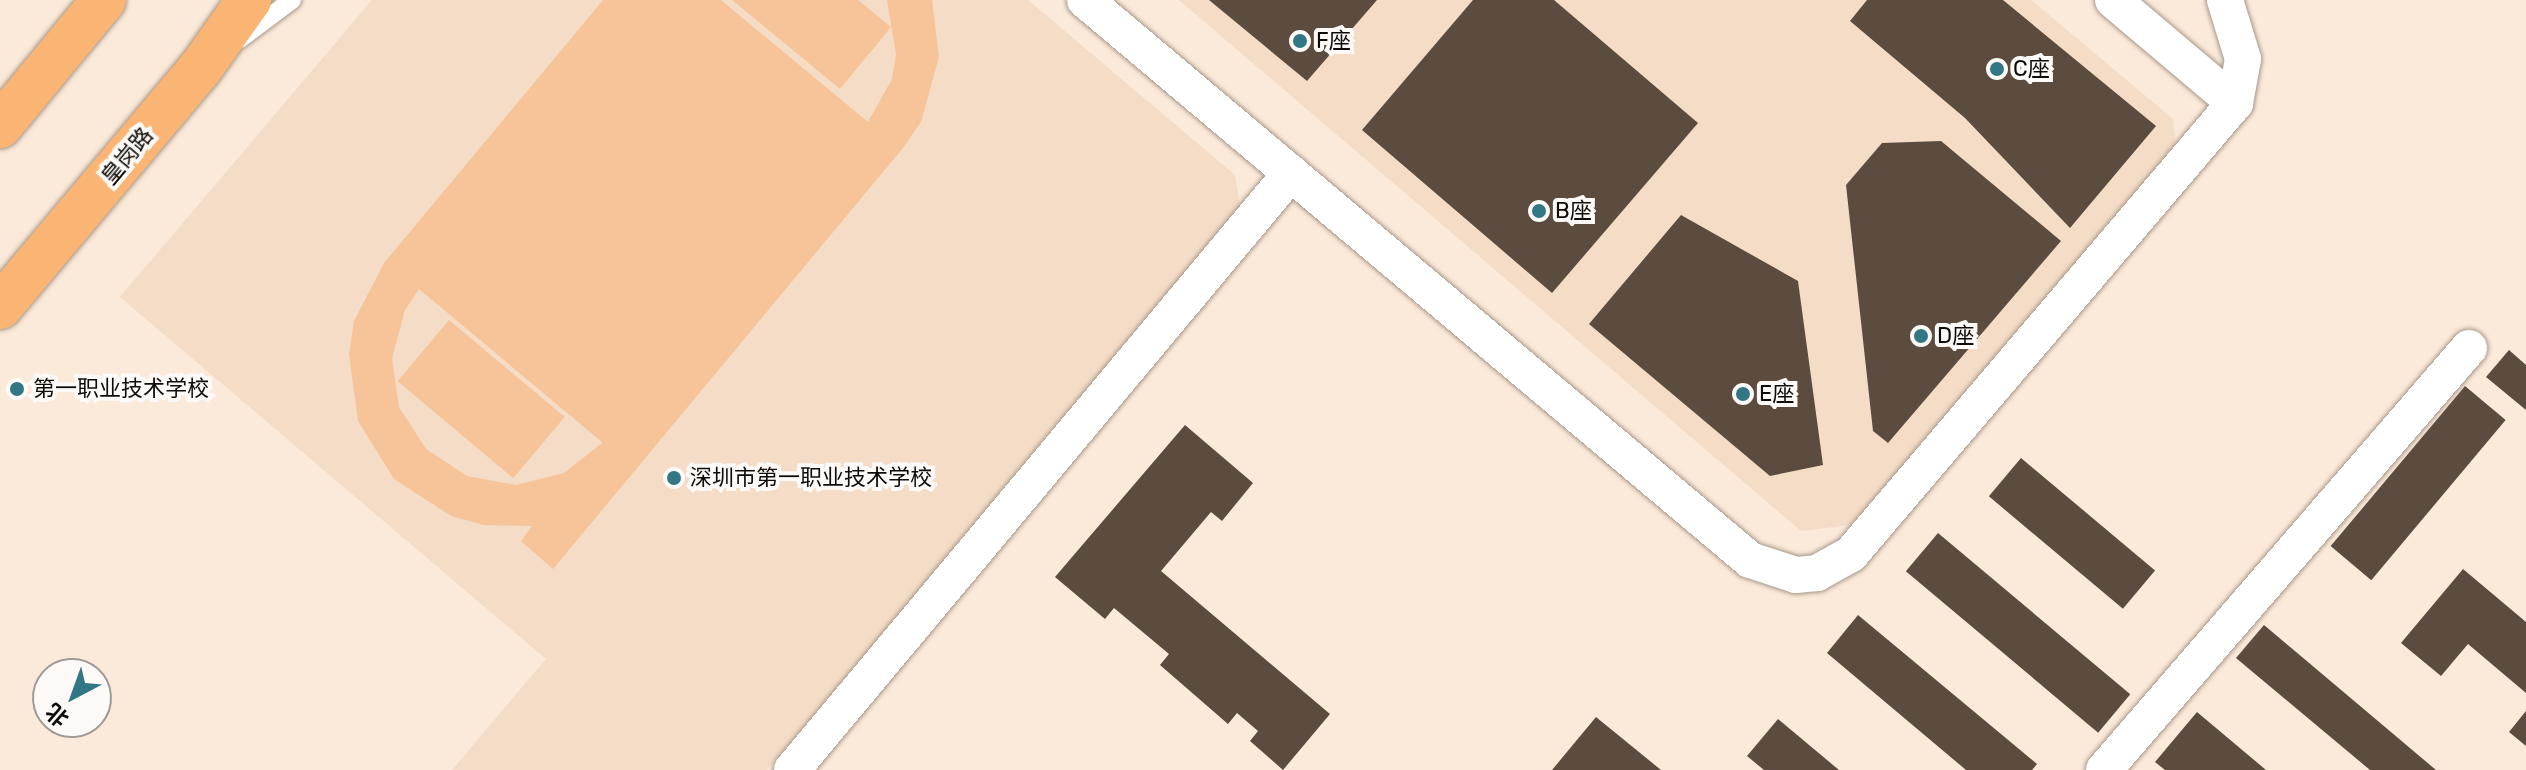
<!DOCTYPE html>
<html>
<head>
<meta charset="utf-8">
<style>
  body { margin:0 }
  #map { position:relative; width:2526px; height:770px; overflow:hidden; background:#fbe9d9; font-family:Rubik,"Noto Sans SC",sans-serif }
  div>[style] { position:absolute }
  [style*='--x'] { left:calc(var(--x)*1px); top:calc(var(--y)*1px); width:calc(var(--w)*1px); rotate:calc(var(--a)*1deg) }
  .built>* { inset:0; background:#f4dcc7 }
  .green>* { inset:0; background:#f6c498; transform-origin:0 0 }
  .building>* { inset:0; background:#5b4c3f; transform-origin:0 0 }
  .roads { filter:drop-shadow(0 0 2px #a89889) drop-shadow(0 0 2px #a89889) }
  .lane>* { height:18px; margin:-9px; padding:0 9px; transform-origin:9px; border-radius:9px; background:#fff }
  .street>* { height:36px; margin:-18px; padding:0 18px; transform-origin:18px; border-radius:18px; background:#fff }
  .highway>* { height:44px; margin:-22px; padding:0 22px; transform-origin:22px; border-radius:22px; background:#fab574 }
  .dots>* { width:22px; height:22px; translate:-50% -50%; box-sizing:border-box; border:4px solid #fcf9f6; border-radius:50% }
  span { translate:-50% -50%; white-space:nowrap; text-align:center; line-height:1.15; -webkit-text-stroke:8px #fcf9f6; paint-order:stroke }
  .poi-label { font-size:22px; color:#100b06 }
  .left { translate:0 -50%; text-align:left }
  .street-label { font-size:22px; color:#100b06 }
  .north { position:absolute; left:32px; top:658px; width:80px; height:80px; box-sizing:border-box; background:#fcf9f6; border:2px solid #9e9a96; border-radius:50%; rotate:221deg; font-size:22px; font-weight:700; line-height:32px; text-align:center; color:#100b06 }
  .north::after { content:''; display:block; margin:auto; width:28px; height:36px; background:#327786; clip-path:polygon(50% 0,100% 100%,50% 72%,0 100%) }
</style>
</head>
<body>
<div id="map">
  <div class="built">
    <i style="clip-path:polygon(372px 0,1028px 0,1235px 175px,1241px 211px,767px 770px,452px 770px,546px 659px,120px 297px)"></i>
    <i style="clip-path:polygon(1179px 0,2031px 0,2173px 119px,2178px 171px,1875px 522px,1801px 531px)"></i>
  </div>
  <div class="green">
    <i style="clip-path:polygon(evenodd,603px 0,721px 0,868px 122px,892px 79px,896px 54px,887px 0,932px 0,939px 57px,921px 122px,903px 148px,553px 569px,521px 541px,532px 526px,484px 525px,451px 516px,394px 479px,358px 421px,349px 354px,354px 321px,384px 263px,603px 0,419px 289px,602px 442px,602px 443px,564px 473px,516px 485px,467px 476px,426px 449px,399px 407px,392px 358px,405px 310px,419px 289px)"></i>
    <i style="clip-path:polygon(732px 0,858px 0,891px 27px,840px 89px)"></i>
    <i style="left:449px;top:320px;width:151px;height:80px;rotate:40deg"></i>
  </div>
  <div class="building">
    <i style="clip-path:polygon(1209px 0,1377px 0,1307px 81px)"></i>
    <i style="clip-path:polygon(1473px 0,1554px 0,1698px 123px,1552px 293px,1362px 130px)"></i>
    <i style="clip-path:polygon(1867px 0,2003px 0,2156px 126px,2070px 228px,1965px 118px,1850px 21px)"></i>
    <i style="clip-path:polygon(1941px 141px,2061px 241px,1888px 443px,1873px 431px,1846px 185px,1882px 143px)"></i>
    <i style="clip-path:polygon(1681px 215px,1798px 281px,1823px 465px,1770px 476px,1589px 324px)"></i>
    <i style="clip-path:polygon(2509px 350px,2526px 365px,2526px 410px,2486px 377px)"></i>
    <i style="left:2465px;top:386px;width:53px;height:209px;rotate:40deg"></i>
    <i style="clip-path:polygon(1185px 425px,1253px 483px,1222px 521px,1211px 512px,1161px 571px,1330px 714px,1283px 770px,1250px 741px,1258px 731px,1237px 713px,1228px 724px,1160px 665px,1169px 654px,1114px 608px,1105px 619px,1055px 577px)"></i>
    <i style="left:2021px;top:458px;width:175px;height:50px;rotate:40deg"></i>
    <i style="left:1938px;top:533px;width:251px;height:50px;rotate:40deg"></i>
    <i style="clip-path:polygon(2463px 569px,2526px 622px,2526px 693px,2468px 644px,2441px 676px,2401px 643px)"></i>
    <i style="clip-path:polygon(1858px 615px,2037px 764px,2032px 770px,1966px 770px,1827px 653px)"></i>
    <i style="clip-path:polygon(2264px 625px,2436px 770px,2370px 770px,2236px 658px)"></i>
    <i style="clip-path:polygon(2526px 711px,2526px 746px,2509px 732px)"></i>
    <i style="clip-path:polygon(2197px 712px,2266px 770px,2165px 770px,2155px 762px)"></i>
    <i style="clip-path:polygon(1596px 717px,1661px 770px,1552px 770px)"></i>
    <i style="clip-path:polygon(1778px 719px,1839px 770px,1764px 770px,1747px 756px)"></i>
  </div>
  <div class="roads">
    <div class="lane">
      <i style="--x:240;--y:39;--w:65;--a:-36.9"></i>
    </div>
    <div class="street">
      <i style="--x:1085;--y:0;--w:869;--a:40.1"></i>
      <i style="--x:1750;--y:560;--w:48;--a:18.1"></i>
      <i style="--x:1796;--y:575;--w:21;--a:-5"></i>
      <i style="--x:1817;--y:573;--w:39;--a:-29"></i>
      <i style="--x:1851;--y:554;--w:592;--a:-49.59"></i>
      <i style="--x:2235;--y:103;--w:45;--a:-79.7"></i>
      <i style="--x:2243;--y:59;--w:62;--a:-107"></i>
      <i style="--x:2113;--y:0;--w:160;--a:40.2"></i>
      <i style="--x:792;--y:770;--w:778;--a:-50.11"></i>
      <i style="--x:2104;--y:770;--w:558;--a:-49.14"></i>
    </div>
    <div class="highway">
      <i style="--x:0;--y:126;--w:163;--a:-50.5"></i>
      <i style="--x:0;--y:307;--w:311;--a:-50"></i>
      <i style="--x:200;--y:69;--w:85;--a:-54.6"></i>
    </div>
  </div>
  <div class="dots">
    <i style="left:1300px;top:41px;background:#327786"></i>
    <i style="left:1997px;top:69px;background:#327786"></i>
    <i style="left:1539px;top:211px;background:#327786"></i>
    <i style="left:1921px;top:336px;background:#327786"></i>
    <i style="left:17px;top:389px;background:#327786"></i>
    <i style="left:1743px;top:394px;background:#327786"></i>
    <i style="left:674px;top:478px;background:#327786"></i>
  </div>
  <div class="poi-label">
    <span class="left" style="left:1316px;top:41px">F座</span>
    <span class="left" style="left:2013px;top:69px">C座</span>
    <span class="left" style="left:1555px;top:211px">B座</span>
    <span class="left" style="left:1937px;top:336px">D座</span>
    <span class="left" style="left:33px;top:389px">第一职业技术学校</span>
    <span class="left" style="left:1759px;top:394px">E座</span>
    <span class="left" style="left:690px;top:478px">深圳市第一职业技术学校</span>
  </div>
  <div class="street-label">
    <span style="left:127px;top:156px;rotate:-50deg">皇岗路</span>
  </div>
  <div class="north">北</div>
</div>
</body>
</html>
